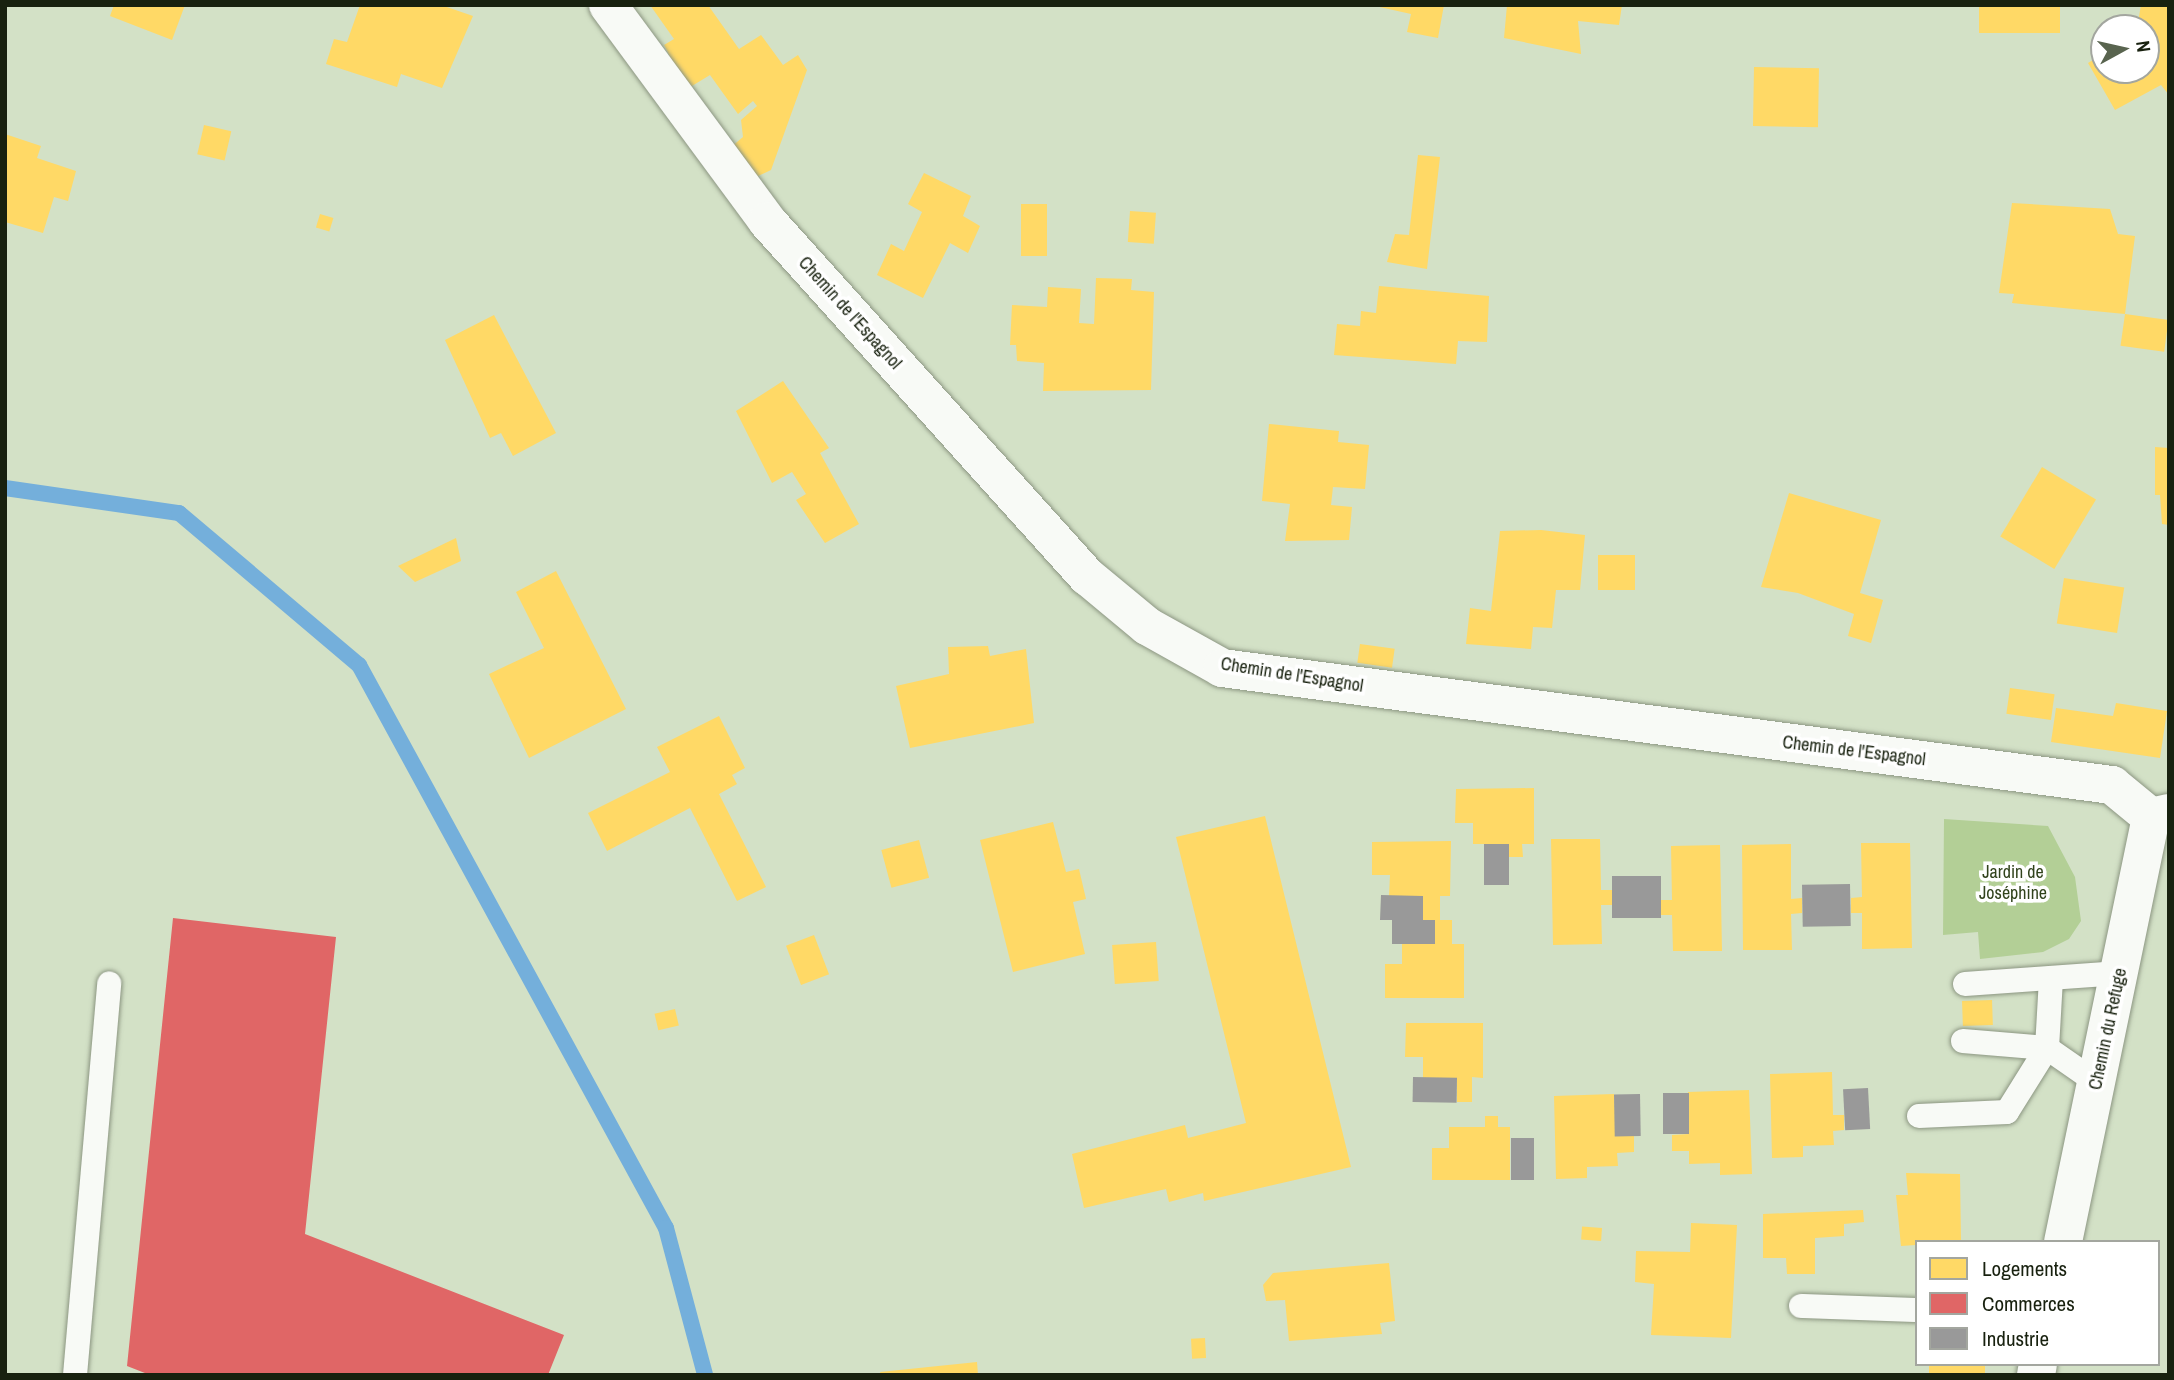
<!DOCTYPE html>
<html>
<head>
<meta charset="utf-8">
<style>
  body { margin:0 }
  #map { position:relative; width:2174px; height:1380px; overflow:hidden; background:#d3e1c6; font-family:"Archivo Narrow",sans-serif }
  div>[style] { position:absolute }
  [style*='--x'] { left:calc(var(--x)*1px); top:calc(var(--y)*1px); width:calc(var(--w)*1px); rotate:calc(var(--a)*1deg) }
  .green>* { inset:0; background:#b3cf96 }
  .homes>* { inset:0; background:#ffd966; transform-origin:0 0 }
  .shops>* { inset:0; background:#e06666 }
  .industry>* { inset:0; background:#999; transform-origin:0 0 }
  .stream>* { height:16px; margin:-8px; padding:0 8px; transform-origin:8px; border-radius:8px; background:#74afdb }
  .roads { filter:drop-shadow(0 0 2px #8c9682) drop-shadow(0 0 2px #8c9682) }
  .lane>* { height:24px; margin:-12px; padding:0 12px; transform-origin:12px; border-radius:12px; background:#f8faf6 }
  .street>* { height:38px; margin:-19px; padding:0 19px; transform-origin:19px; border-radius:19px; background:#f8faf6 }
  span { translate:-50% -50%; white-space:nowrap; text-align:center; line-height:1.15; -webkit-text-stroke:7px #fff; paint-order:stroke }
  .street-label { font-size:18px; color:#18210f }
  .park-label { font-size:18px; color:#31431c }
  .frame { position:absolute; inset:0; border:7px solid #18210f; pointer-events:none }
  .legend { position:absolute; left:1915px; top:1240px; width:245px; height:126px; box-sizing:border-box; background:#fff; border:2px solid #a3a69f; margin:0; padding:9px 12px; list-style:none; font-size:21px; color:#18210f }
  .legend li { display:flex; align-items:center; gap:14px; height:35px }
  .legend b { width:35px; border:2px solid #a3a69f }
  .north { position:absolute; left:2090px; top:14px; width:70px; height:70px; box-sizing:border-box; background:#fff; border:2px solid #a3a69f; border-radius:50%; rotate:82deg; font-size:19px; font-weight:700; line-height:28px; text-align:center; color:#18210f }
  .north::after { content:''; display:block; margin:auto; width:24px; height:32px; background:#59644f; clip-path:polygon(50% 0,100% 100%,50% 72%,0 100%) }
</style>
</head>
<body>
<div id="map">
  <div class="green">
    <i style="clip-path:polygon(1944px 819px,2048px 826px,2075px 877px,2081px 921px,2069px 939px,2043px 952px,1980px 959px,1978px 932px,1943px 935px)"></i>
  </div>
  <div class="homes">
    <i style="clip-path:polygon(114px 5px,185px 5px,172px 40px,110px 16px)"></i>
    <i style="clip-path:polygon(360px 5px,441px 5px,473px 16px,442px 88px,401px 74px,397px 87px,326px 64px,334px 39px,347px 42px)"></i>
    <i style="clip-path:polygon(650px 5px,708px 5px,739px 49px,761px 35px,783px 65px,798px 55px,807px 70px,771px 170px,754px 178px,731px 147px,743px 137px,741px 120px,757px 106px,753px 101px,738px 114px,710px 75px,687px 89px,664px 45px,674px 39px)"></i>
    <i style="clip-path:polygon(1444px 5px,1438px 38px,1407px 32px,1411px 14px,1375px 6px)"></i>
    <i style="clip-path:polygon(1507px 5px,1622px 5px,1619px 25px,1578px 21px,1581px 54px,1504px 38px)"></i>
    <i style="left:1979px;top:5px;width:81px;height:28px"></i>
    <i style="clip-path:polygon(2141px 5px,2169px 5px,2169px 95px,2161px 85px,2115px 110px,2088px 63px,2104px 53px,2104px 70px,2146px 70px,2146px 28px,2137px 28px)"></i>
    <i style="left:1754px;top:67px;width:65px;height:59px;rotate:1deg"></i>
    <i style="left:204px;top:125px;width:28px;height:30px;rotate:13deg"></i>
    <i style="clip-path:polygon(5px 134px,41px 146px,37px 158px,76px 171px,68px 201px,54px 197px,43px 233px,5px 222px)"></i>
    <i style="clip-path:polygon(1418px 155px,1440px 157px,1427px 269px,1387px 262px,1395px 234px,1409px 235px)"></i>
    <i style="clip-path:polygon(924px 173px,971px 196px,963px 216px,980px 226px,968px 253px,950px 243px,923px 298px,877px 275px,891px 244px,904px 251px,922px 212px,908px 204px)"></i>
    <i style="clip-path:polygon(2012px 203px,2110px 209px,2118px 234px,2135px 236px,2125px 314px,2012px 303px,2014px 294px,1999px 293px)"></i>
    <i style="left:1021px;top:204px;width:26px;height:52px"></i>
    <i style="left:1130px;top:211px;width:26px;height:31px;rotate:4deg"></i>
    <i style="left:320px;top:214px;width:14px;height:14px;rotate:17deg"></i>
    <i style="clip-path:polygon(1096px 278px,1132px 279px,1131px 290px,1154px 292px,1151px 390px,1043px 391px,1044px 363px,1017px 361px,1016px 345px,1010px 345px,1012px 305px,1047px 307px,1048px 287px,1081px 289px,1079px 323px,1094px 324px)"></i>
    <i style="clip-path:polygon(1379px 286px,1489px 296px,1487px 342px,1458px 341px,1456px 364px,1334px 355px,1337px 324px,1360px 326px,1361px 311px,1376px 313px)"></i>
    <i style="left:2125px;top:314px;width:44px;height:32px;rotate:8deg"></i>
    <i style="clip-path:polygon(494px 315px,556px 433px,513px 456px,501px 433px,490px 438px,445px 340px)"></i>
    <i style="clip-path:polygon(783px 381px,829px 448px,820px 453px,859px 524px,825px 543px,796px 500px,806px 494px,792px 472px,772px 483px,736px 411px)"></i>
    <i style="clip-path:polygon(1269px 424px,1339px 431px,1338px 442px,1369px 445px,1365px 489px,1333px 487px,1331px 505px,1352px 507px,1349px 540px,1285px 541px,1290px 504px,1262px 501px)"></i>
    <i style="clip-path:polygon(2155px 447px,2169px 448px,2169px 525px,2162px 524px,2160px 495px,2155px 495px)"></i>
    <i style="left:2042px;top:467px;width:63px;height:81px;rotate:31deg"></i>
    <i style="clip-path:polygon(1789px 493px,1881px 520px,1860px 593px,1883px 600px,1871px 643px,1848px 636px,1854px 614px,1798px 593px,1761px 587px)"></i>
    <i style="clip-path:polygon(1541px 530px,1585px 535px,1580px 590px,1556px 590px,1552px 628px,1533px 627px,1531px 649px,1466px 644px,1470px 608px,1491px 611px,1500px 531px)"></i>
    <i style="clip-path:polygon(456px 538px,461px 561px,415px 582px,398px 566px)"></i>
    <i style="left:1635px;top:555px;width:35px;height:37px;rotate:90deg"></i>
    <i style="clip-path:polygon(556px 571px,626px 709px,529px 758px,489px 674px,544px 648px,516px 592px)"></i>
    <i style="left:2064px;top:578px;width:61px;height:46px;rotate:9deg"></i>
    <i style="left:1360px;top:644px;width:35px;height:19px;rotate:8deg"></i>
    <i style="clip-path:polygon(988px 646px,990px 656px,1026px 649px,1034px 723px,910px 748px,896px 686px,949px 674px,948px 647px)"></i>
    <i style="left:2010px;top:688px;width:45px;height:26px;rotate:8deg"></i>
    <i style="clip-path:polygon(2116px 703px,2167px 711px,2160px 758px,2051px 742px,2056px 708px,2113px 716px)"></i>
    <i style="clip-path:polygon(719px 716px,745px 768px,732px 775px,737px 784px,719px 794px,766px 887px,737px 901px,690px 808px,607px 851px,588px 813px,670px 772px,657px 747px)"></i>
    <i style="clip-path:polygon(1534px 788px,1534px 844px,1522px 844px,1523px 857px,1509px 857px,1509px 844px,1473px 844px,1473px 823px,1455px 823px,1456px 789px)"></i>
    <i style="clip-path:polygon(1265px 816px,1351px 1167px,1204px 1201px,1203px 1193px,1169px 1202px,1166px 1189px,1084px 1208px,1072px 1154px,1185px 1125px,1188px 1138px,1246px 1123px,1176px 837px)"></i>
    <i style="clip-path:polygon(1053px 822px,1066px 872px,1079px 869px,1086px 899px,1073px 902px,1085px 954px,1013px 972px,980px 840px)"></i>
    <i style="clip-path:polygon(1551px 839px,1600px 839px,1601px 890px,1612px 890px,1612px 905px,1601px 905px,1602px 944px,1553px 945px)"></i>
    <i style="left:919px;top:840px;width:39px;height:39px;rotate:75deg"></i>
    <i style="clip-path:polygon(1451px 841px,1450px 896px,1440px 896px,1440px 920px,1452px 920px,1452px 944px,1464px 944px,1464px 998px,1385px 998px,1385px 964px,1402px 964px,1402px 944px,1435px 944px,1435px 920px,1423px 920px,1423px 896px,1389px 896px,1390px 875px,1372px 875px,1372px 842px)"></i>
    <i style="clip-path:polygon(1861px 843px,1910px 843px,1912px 948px,1862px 949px,1862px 913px,1851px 913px,1851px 898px,1862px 897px)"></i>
    <i style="clip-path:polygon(1791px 844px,1791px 899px,1802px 898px,1802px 913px,1791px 914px,1792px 950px,1743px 950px,1742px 845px)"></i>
    <i style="clip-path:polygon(1720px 845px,1722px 951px,1673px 951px,1672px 915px,1661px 915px,1661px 900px,1672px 900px,1671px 846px)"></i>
    <i style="left:814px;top:935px;width:42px;height:30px;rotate:69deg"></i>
    <i style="left:1156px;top:942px;width:39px;height:44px;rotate:86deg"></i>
    <i style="left:1992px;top:1000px;width:25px;height:30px;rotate:88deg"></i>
    <i style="left:675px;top:1009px;width:17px;height:21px;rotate:77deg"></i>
    <i style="clip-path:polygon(1406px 1023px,1483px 1023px,1483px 1078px,1472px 1077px,1472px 1102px,1457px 1102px,1457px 1078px,1423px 1078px,1423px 1057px,1405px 1057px)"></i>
    <i style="clip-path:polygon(1832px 1072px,1833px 1115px,1844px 1115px,1844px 1130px,1833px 1131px,1834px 1145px,1803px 1146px,1803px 1157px,1772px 1158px,1770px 1074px)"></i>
    <i style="clip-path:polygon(1749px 1090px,1752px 1174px,1720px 1175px,1720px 1163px,1689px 1164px,1689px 1151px,1672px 1151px,1672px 1135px,1689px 1134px,1688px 1092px)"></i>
    <i style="clip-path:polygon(1614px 1094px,1617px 1136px,1634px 1136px,1634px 1152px,1617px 1153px,1618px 1166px,1587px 1167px,1587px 1178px,1556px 1179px,1554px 1096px)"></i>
    <i style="clip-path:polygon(1485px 1116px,1498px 1116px,1498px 1127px,1510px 1127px,1510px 1180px,1432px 1180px,1432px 1148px,1449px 1148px,1449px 1127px,1485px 1127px)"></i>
    <i style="clip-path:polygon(1906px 1173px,1960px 1174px,1961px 1242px,1901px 1246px,1896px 1195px,1908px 1195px)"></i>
    <i style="clip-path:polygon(1863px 1210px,1864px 1222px,1844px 1224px,1844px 1236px,1815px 1238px,1815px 1274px,1787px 1274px,1786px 1258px,1763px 1258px,1763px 1214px)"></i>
    <i style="clip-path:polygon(1691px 1223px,1737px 1225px,1731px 1338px,1651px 1335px,1654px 1284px,1635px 1282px,1636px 1251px,1690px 1252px)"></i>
    <i style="left:1602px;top:1228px;width:13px;height:20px;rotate:94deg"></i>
    <i style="clip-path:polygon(1389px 1263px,1395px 1321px,1380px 1323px,1382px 1334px,1289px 1341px,1285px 1300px,1266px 1301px,1263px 1285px,1273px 1273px)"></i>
    <i style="left:1205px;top:1338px;width:20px;height:14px;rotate:87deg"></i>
    <i style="clip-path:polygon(977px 1362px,978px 1375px,881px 1375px,880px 1372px)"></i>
    <i style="left:1929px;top:1364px;width:56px;height:11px"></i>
  </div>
  <div class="shops">
    <i style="clip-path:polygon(173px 918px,336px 937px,305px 1234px,564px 1335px,548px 1375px,150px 1375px,127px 1366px)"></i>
  </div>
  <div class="industry">
    <i style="left:1484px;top:844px;width:25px;height:41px"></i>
    <i style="left:1661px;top:876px;width:42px;height:49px;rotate:90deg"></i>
    <i style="left:1850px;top:884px;width:42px;height:48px;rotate:89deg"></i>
    <i style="clip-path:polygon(1381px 895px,1423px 896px,1423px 920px,1435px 920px,1435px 944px,1392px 944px,1392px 920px,1380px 920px)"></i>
    <i style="left:1413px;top:1077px;width:44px;height:25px;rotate:1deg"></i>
    <i style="left:1868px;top:1088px;width:41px;height:25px;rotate:87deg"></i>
    <i style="left:1689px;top:1093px;width:41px;height:26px;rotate:90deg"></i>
    <i style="left:1640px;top:1094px;width:42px;height:26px;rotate:89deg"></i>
    <i style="left:1534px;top:1138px;width:42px;height:23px;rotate:90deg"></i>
  </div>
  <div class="stream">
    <i style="--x:5;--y:488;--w:176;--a:8.2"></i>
    <i style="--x:179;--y:513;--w:236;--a:40.2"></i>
    <i style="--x:359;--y:665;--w:641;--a:61.4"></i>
    <i style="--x:666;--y:1228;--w:152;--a:75.1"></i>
  </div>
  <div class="roads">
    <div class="lane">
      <i style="--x:1965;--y:984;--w:155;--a:-4.1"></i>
      <i style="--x:1963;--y:1041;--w:84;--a:4.8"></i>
      <i style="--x:2047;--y:1048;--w:60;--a:34.8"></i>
      <i style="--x:1919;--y:1116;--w:88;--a:-2.6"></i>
      <i style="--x:2007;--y:1112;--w:75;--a:-58"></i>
      <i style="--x:2047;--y:1048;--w:70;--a:-86.7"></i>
      <i style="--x:1801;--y:1306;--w:116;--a:2"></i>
      <i style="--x:75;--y:1375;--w:393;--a:-85"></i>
    </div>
    <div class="street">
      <i style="--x:608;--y:5;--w:268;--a:53.6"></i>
      <i style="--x:767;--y:221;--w:479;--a:48"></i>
      <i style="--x:1088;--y:577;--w:77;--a:39.7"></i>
      <i style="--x:1147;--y:626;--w:86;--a:29.2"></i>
      <i style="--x:1222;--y:668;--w:898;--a:7.49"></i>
      <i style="--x:2112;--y:785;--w:50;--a:39.4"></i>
      <i style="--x:2151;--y:817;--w:18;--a:-13"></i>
      <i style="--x:2063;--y:1242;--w:434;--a:-78.3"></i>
      <i style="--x:2036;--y:1375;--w:11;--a:-80"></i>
    </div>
  </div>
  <div class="street-label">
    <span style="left:850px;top:313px;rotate:48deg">Chemin de l'Espagnol</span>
    <span style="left:1292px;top:675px;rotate:9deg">Chemin de l'Espagnol</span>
    <span style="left:1854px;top:751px;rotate:7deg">Chemin de l'Espagnol</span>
    <span style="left:2108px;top:1029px;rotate:-78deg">Chemin du Refuge</span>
  </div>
  <div class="park-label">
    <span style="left:2013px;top:883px">Jardin de<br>Joséphine</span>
  </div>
  <div class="frame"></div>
  <ul class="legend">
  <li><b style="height:19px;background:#ffd966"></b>Logements</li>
  <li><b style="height:19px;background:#e06666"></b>Commerces</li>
  <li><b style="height:19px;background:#999"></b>Industrie</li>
  </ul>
  <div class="north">N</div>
</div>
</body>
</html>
